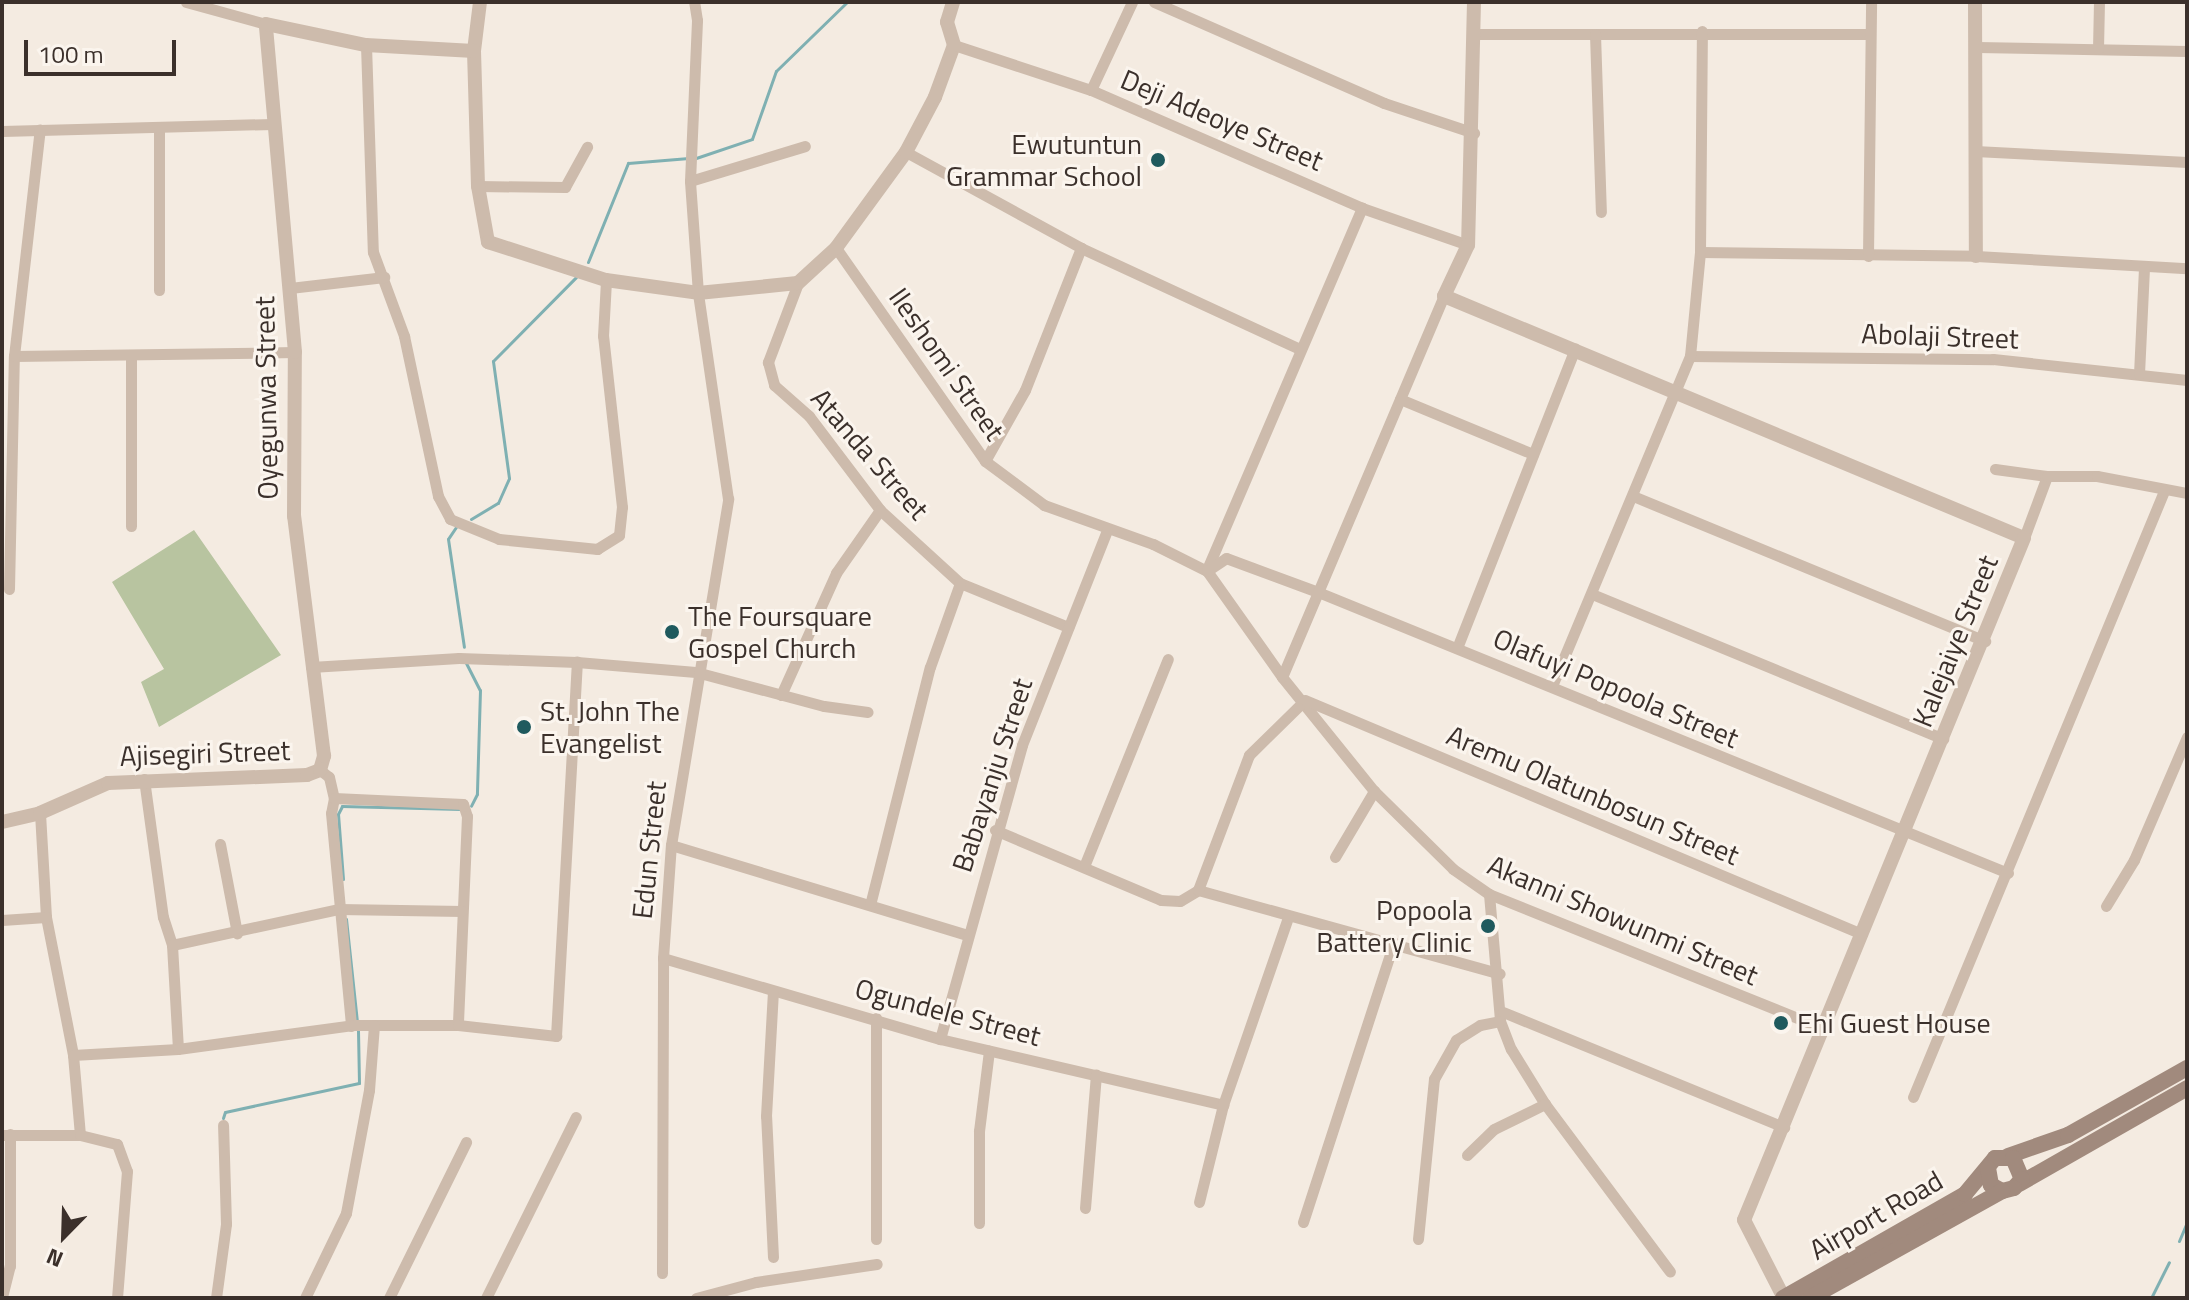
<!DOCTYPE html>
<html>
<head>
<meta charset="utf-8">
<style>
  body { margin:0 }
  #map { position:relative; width:2189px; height:1300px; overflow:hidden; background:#f4ebe1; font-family:"Titillium Web",sans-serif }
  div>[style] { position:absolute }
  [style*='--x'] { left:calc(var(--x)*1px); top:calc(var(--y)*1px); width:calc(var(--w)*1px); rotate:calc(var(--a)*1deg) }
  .green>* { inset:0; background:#b8c4a0 }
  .stream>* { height:3px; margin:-1.5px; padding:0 1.5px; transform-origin:1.5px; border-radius:1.5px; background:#7fb0b2 }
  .minor>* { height:11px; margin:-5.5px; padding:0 5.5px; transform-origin:5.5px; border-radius:5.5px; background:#cdbbac }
  .tertiary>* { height:14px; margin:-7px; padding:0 7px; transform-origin:7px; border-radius:7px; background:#cdbbac }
  .secondary>* { height:16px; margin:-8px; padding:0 8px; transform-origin:8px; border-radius:8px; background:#a18a7d }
  .dots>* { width:22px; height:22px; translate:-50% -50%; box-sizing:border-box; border:4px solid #fbf5ee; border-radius:50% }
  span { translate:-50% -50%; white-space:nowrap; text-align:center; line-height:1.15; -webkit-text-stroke:6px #fbf5ee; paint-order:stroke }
  .street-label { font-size:28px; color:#3b302b }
  .poi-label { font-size:28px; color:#3b302b }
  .right { translate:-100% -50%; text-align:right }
  .left { translate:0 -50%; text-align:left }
  .frame { position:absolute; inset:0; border:4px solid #3b302b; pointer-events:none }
  .north { position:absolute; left:24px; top:1196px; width:80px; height:80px; -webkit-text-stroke:6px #fbf5ee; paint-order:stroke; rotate:203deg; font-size:22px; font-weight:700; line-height:32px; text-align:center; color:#3b302b }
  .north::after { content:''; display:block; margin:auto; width:28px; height:36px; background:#3b302b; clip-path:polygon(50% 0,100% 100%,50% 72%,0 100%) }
  .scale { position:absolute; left:24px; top:40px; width:152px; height:36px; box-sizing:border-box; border:4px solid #3b302b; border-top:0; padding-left:10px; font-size:24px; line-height:28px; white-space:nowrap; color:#3b302b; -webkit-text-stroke:6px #fbf5ee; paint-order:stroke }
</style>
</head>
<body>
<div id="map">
  <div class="green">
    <i style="clip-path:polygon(194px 530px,281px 655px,159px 727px,141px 682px,164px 669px,112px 582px)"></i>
  </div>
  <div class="stream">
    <i style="--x:696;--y:158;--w:59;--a:-18.7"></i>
    <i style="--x:752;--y:139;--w:72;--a:-70.6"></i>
    <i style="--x:776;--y:71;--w:99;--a:-44.2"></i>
    <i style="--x:588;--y:262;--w:107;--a:-68"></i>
    <i style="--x:628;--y:163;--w:61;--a:-4.7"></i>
    <i style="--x:471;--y:519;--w:31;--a:-31"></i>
    <i style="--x:498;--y:503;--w:27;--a:-66"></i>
    <i style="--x:509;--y:478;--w:118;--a:-97.8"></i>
    <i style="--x:493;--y:361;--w:118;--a:-45.3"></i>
    <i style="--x:456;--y:527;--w:14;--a:124"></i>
    <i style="--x:448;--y:539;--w:109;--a:81.6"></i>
    <i style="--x:466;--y:663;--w:30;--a:63"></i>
    <i style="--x:480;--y:690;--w:104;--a:91.7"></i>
    <i style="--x:477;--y:794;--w:13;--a:117"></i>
    <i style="--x:343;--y:879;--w:65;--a:-94.4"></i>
    <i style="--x:338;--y:814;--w:9;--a:-63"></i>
    <i style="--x:342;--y:806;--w:118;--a:1.5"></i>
    <i style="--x:346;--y:919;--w:104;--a:83.9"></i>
    <i style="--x:223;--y:1118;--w:6;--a:-72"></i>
    <i style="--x:225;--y:1112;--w:137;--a:-12.2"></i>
    <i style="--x:359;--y:1083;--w:53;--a:-91.1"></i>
    <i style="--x:2179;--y:1241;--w:21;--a:-67"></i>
    <i style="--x:2151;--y:1298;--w:40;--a:-63.4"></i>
  </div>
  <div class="minor">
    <i style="--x:186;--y:2;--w:83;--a:15.4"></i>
    <i style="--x:1154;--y:2;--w:251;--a:23.7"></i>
    <i style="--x:1384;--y:103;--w:95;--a:18.4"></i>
    <i style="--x:1473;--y:34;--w:397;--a:0"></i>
    <i style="--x:1595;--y:34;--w:178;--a:88.1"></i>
    <i style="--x:366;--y:45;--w:207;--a:88.1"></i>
    <i style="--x:373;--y:252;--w:90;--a:69.7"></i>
    <i style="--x:404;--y:336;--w:164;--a:78"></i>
    <i style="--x:438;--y:496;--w:26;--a:62"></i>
    <i style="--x:450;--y:519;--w:53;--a:22.2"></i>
    <i style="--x:499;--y:539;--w:99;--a:5.8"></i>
    <i style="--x:597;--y:549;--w:26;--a:-32"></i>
    <i style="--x:619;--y:535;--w:28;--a:-84"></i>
    <i style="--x:622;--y:507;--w:172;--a:-96.3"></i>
    <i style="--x:603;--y:336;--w:56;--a:-86.9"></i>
    <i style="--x:954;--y:45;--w:144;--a:18.2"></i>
    <i style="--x:1091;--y:90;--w:296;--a:23.5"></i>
    <i style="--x:1362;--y:208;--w:112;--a:19.2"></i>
    <i style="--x:1977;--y:47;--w:210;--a:1.1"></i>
    <i style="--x:2098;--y:49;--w:47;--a:-88.8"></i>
    <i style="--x:1091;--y:90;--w:97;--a:-65"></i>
    <i style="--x:159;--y:128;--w:162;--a:90"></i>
    <i style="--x:2;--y:131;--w:271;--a:-1.5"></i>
    <i style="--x:1975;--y:151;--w:212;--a:3"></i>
    <i style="--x:906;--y:152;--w:200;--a:28.7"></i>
    <i style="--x:1081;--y:248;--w:241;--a:24.8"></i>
    <i style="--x:690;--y:181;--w:120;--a:-16.9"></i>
    <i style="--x:478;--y:186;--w:87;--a:0.7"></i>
    <i style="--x:565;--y:187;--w:46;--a:-61.2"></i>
    <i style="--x:836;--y:248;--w:260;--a:55"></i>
    <i style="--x:985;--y:461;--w:74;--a:36.7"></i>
    <i style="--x:1044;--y:505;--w:116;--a:19.7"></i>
    <i style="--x:1153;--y:544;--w:60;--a:26.6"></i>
    <i style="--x:1207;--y:571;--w:130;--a:54.7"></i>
    <i style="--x:1282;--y:677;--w:146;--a:51.1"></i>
    <i style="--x:1374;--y:791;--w:111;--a:44.6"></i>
    <i style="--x:1453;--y:869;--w:44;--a:34.8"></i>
    <i style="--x:1489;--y:894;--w:362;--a:21.9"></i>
    <i style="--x:1700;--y:252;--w:276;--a:0.8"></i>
    <i style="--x:1976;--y:256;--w:211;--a:3.3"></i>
    <i style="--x:1868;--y:256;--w:254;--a:-89.3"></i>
    <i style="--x:798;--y:283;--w:85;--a:110.8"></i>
    <i style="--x:768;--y:362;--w:24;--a:75"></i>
    <i style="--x:774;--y:385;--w:47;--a:41.5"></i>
    <i style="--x:809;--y:416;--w:118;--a:52.9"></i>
    <i style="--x:880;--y:510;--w:108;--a:42.4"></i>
    <i style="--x:960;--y:583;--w:117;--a:22.2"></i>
    <i style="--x:290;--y:288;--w:95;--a:-6.7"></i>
    <i style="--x:131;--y:355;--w:171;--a:90"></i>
    <i style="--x:14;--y:356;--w:281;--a:-0.8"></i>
    <i style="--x:1690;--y:356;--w:303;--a:0.6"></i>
    <i style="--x:1993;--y:359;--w:195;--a:6.2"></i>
    <i style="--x:2139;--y:374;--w:108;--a:-87.3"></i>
    <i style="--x:1400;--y:399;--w:144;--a:22.5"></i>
    <i style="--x:985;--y:461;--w:81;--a:-60.6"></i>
    <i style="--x:1025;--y:390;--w:153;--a:-68.5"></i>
    <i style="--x:1995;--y:469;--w:52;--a:7.7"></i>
    <i style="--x:1633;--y:496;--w:381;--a:22.4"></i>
    <i style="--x:2024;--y:538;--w:66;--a:-69.6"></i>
    <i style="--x:2047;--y:476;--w:50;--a:0"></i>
    <i style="--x:2097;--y:476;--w:92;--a:10.7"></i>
    <i style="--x:1208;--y:567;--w:391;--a:-66.8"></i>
    <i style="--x:1207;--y:571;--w:23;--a:-34"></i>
    <i style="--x:1226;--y:558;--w:98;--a:20.3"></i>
    <i style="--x:1318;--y:592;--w:745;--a:22.16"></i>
    <i style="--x:9;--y:589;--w:233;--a:-88.8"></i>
    <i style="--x:14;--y:356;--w:228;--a:-83.5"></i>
    <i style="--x:1592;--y:594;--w:380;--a:22.4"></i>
    <i style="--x:1457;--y:648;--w:322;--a:-68.5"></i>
    <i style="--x:311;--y:667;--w:148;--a:-3.5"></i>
    <i style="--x:459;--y:658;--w:118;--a:1.9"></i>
    <i style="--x:577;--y:662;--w:119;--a:4.8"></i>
    <i style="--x:696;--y:672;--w:132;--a:14.9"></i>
    <i style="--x:824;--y:706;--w:44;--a:7.8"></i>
    <i style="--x:1282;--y:677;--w:414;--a:-67"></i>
    <i style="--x:1552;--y:686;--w:358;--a:-67.3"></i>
    <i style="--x:1690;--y:356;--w:104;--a:-84.5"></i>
    <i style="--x:1700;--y:252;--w:221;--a:-89.5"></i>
    <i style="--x:781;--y:695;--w:134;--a:-65.7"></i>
    <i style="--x:836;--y:573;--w:77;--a:-55.1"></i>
    <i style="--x:320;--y:770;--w:11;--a:38"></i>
    <i style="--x:329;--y:777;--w:22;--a:77"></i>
    <i style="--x:334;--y:798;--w:15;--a:101"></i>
    <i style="--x:331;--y:813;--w:214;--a:84.6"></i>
    <i style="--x:144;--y:779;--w:139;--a:82.2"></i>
    <i style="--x:163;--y:917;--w:29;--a:72"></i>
    <i style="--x:172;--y:945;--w:104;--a:86.7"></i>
    <i style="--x:334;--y:798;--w:129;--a:2.7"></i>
    <i style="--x:463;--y:804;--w:13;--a:72"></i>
    <i style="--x:467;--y:816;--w:209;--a:92.5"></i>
    <i style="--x:40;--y:813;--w:104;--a:86.7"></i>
    <i style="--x:46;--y:917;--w:141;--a:78.9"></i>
    <i style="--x:73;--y:1055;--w:80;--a:85"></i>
    <i style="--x:995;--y:830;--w:180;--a:22.9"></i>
    <i style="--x:1161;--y:900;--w:19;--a:3"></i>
    <i style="--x:1180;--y:901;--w:21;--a:-31"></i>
    <i style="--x:1198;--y:890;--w:313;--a:15.5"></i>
    <i style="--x:220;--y:844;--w:91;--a:79.2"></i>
    <i style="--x:671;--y:845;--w:310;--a:16.9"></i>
    <i style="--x:1335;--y:857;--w:77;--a:-59.4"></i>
    <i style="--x:1085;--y:864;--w:221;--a:-68"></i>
    <i style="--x:1198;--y:890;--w:144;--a:-69.3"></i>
    <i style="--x:1249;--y:755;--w:78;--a:-44.5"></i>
    <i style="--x:1305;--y:700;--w:604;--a:22.79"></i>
    <i style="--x:1489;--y:894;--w:127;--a:85"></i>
    <i style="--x:1500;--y:1021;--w:30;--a:69"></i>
    <i style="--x:1511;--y:1049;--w:65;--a:58.3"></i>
    <i style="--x:1545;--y:1104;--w:209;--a:53.3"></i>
    <i style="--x:870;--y:905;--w:245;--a:-75.9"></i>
    <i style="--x:930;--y:667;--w:89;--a:-70.3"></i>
    <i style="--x:2106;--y:906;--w:54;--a:-58.7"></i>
    <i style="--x:2134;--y:860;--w:134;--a:-66.7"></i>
    <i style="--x:2;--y:920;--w:44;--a:-3.9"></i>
    <i style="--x:172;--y:945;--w:171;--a:-12.2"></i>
    <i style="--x:339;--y:909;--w:123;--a:0.9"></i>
    <i style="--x:663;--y:958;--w:289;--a:16.3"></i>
    <i style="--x:940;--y:1039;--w:291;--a:13.1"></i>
    <i style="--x:1503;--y:1012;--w:304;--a:22.3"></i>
    <i style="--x:940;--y:1039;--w:305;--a:-74.4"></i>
    <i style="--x:1022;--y:745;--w:231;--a:-68.4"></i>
    <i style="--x:73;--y:1055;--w:105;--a:-3.3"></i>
    <i style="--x:178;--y:1049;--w:178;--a:-7.8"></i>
    <i style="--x:354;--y:1025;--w:104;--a:0"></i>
    <i style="--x:458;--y:1025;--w:99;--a:6.4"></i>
    <i style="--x:556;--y:1036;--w:375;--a:-86.8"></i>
    <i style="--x:1913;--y:1097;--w:656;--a:-67.5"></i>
    <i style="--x:2;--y:1135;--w:78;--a:0"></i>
    <i style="--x:80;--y:1135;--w:38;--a:14"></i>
    <i style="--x:117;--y:1144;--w:29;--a:70"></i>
    <i style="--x:127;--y:1171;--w:127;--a:94.5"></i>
    <i style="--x:1467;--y:1155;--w:37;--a:-44"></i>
    <i style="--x:1494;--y:1129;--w:57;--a:-26.1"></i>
    <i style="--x:1199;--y:1202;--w:100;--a:-76.1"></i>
    <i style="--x:1223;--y:1105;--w:199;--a:-70.9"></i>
    <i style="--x:1085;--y:1208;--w:134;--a:-85.3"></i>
    <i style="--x:1303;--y:1222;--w:294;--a:-72"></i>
    <i style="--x:979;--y:1223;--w:92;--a:-90"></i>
    <i style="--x:979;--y:1131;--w:81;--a:-82.9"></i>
    <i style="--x:876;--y:1239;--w:221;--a:-90"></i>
    <i style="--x:1418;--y:1239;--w:161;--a:-84.3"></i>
    <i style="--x:1434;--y:1079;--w:45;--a:-60.6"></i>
    <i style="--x:1456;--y:1040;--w:28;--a:-32"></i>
    <i style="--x:1480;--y:1025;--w:20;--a:-11"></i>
    <i style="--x:773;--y:1257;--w:141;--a:-92.8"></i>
    <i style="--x:766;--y:1116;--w:125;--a:-86.8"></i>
    <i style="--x:662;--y:1273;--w:315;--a:-89.8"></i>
    <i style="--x:663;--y:958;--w:113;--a:-86"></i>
    <i style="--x:671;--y:845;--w:351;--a:-80.6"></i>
    <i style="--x:728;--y:499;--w:208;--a:-98.3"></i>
    <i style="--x:698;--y:293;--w:112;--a:-94.1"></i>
    <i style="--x:690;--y:181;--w:161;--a:-87.5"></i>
    <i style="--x:697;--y:20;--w:18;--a:-99"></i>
    <i style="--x:2;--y:1297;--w:32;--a:-76"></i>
    <i style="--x:10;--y:1266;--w:132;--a:-90"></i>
    <i style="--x:216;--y:1298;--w:75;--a:-82.3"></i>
    <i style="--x:226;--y:1224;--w:99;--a:-91.7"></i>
    <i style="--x:305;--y:1298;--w:94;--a:-64.2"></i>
    <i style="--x:346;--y:1213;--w:125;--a:-79.4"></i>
    <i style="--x:369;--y:1090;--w:65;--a:-85.6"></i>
    <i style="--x:389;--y:1298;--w:174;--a:-63.7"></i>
    <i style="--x:486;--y:1298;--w:202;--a:-63.6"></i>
    <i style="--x:696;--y:1298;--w:62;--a:-14.9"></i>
    <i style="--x:756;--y:1282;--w:122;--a:-8.5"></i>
  </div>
  <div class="tertiary">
    <i style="--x:480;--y:2;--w:49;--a:97"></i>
    <i style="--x:474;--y:51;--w:135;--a:88.3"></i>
    <i style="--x:478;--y:186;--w:57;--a:79.9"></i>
    <i style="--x:488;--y:242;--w:124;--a:17.9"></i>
    <i style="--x:606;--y:280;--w:93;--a:8"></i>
    <i style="--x:698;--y:293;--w:100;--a:-5.7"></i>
    <i style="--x:798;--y:283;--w:52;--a:-42.6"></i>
    <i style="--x:836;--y:248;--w:119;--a:-53.9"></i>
    <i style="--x:906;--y:152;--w:62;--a:-62.2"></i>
    <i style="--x:935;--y:97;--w:55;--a:-69.9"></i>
    <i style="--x:954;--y:45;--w:24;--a:-107"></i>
    <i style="--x:947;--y:22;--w:21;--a:-73"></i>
    <i style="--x:1474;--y:2;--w:243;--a:91.4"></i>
    <i style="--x:1468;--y:245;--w:56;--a:115.2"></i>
    <i style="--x:1444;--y:296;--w:628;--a:22.65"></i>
    <i style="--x:2024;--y:538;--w:737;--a:112.32"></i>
    <i style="--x:1744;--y:1220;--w:88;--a:62.9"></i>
    <i style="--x:1975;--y:2;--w:254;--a:89.8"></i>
    <i style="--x:2;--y:822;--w:39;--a:-13"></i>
    <i style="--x:40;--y:813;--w:74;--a:-23.8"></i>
    <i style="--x:108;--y:783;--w:199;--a:-2.3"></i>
    <i style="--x:307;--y:775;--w:14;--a:-21"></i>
    <i style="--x:320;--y:770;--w:15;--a:-74"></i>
    <i style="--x:324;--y:756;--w:242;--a:-97.1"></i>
    <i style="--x:294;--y:516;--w:164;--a:-89.7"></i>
    <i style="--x:295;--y:352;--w:329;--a:-95.1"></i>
    <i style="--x:266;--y:24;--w:102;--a:11.9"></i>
    <i style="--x:366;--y:45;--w:108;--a:3.2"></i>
  </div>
  <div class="secondary">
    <i style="--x:2008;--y:1156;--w:64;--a:-19.3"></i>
    <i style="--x:2068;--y:1135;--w:137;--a:-29.4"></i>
    <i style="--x:2019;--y:1184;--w:193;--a:-29.7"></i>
    <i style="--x:1783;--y:1298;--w:210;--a:-29.7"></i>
    <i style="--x:1965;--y:1194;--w:47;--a:-50.2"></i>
    <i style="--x:1995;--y:1158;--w:18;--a:0"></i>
    <i style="--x:2013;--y:1158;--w:23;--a:67"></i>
    <i style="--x:2022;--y:1179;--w:12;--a:132"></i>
    <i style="--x:2014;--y:1188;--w:12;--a:166"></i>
    <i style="--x:2002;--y:1191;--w:13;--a:-151"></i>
    <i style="--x:1991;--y:1185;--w:17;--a:-100"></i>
    <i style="--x:1810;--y:1298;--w:220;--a:-29.1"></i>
  </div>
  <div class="dots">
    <i style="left:1158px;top:160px;background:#1f5a5e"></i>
    <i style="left:672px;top:632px;background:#1f5a5e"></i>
    <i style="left:524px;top:727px;background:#1f5a5e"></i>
    <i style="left:1488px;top:926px;background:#1f5a5e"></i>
    <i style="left:1781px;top:1023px;background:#1f5a5e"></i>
  </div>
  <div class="street-label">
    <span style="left:1222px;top:120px;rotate:23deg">Deji Adeoye Street</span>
    <span style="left:1940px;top:336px;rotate:2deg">Abolaji Street</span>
    <span style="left:947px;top:364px;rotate:55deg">Ileshomi Street</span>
    <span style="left:266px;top:398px;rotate:-91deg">Oyegunwa Street</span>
    <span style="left:870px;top:454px;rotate:49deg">Atanda Street</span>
    <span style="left:1955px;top:641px;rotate:-68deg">Kalejaiye Street</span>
    <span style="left:1616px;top:688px;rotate:23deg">Olafuyi Popoola Street</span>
    <span style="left:205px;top:753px;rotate:-2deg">Ajisegiri Street</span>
    <span style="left:992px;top:775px;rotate:-72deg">Babayanju Street</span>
    <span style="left:1593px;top:795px;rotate:23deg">Aremu Olatunbosun Street</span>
    <span style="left:649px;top:850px;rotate:-84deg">Edun Street</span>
    <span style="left:1623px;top:920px;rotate:23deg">Akanni Showunmi Street</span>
    <span style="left:948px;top:1012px;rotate:15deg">Ogundele Street</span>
    <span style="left:1876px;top:1215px;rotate:-30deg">Airport Road</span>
  </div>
  <div class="poi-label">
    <span class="right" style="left:1142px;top:160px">Ewutuntun<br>Grammar School</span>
    <span class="left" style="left:688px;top:632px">The Foursquare<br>Gospel Church</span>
    <span class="left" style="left:540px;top:727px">St. John The<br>Evangelist</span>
    <span class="right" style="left:1472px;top:926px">Popoola<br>Battery Clinic</span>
    <span class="left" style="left:1797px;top:1023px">Ehi Guest House</span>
  </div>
  <div class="frame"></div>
  <div class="north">N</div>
  <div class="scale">100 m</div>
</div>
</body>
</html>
